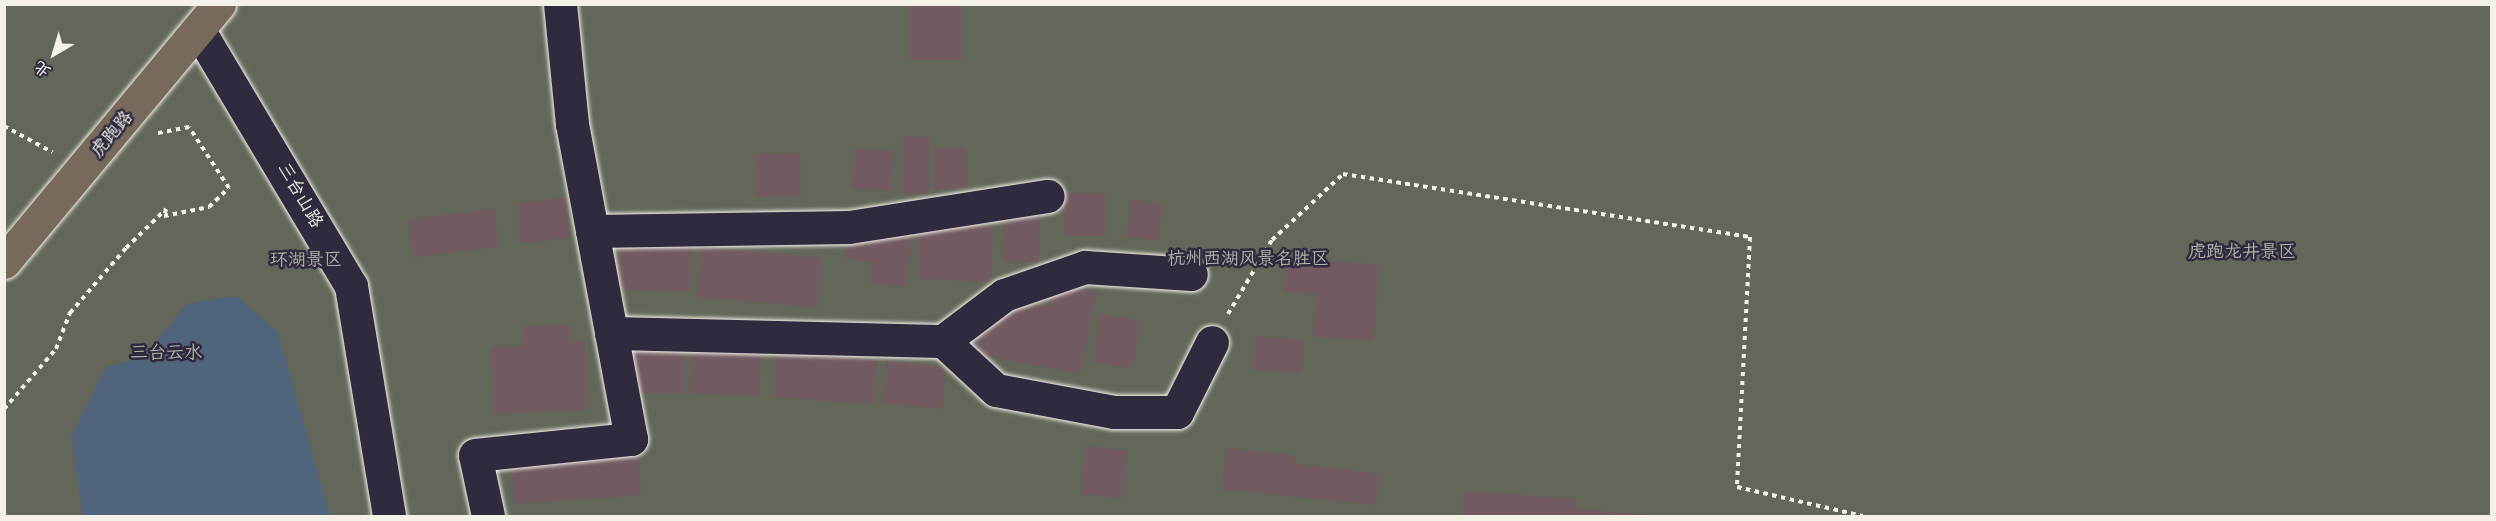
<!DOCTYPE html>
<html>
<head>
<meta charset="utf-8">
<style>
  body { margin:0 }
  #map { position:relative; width:2496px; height:521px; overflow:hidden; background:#2f2a3d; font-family:Kalam,"LXGW WenKai TC",sans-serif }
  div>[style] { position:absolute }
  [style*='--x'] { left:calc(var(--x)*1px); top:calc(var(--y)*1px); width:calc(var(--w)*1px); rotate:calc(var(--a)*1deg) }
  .green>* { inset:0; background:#62675a; transform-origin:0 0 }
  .water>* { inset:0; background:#50647c }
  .building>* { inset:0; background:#715a60; transform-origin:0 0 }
  .path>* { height:4px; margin-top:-2px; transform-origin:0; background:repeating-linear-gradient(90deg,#f4f1e8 0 4.5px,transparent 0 9px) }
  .roads { filter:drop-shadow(0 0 2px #f4f1e8) drop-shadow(0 0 2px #f4f1e8) }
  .minor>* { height:33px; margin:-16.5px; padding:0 16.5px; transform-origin:16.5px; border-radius:16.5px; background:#2f2a3d }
  .major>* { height:33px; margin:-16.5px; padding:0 16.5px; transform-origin:16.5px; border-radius:16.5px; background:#77695c }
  span { translate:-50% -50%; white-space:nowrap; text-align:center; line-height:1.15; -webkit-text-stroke:5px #2f2a3d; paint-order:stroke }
  .street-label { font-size:18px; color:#f4f1e8 }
  .park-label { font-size:18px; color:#b2b3a8 }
  .frame { position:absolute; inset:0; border:6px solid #f4f1e8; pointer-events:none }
  .north { position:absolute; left:24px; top:24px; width:60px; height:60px; -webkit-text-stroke:4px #2f2a3d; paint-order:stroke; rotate:218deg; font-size:16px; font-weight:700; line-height:24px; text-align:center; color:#f4f1e8 }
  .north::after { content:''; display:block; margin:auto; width:21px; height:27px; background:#f4f1e8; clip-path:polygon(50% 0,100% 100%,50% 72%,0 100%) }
</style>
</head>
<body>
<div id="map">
  <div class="green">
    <i style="left:4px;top:5px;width:2487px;height:511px"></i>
  </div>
  <div class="water">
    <i style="clip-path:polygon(236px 296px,278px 332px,330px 516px,83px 516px,71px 436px,106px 367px,145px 357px,186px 304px)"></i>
  </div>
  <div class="building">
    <i style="left:909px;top:4px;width:53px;height:56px"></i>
    <i style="left:902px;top:136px;width:28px;height:57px;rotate:2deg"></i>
    <i style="left:965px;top:147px;width:41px;height:32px;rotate:87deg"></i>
    <i style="left:853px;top:149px;width:41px;height:40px;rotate:3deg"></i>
    <i style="left:800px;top:153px;width:43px;height:45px;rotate:89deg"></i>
    <i style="left:1064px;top:193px;width:41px;height:43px"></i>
    <i style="left:566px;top:198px;width:40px;height:50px;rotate:84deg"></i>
    <i style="left:1131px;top:200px;width:32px;height:37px;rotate:7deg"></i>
    <i style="left:494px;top:209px;width:38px;height:86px;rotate:83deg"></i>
    <i style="left:1004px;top:212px;width:36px;height:49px;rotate:2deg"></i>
    <i style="left:919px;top:223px;width:74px;height:56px;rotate:2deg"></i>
    <i style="clip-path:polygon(849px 230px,912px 237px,906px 287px,869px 283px,871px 262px,846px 259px)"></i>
    <i style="left:620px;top:239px;width:72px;height:50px;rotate:2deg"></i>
    <i style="left:701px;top:247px;width:121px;height:50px;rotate:5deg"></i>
    <i style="clip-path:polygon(1286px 258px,1379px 265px,1373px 341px,1313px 336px,1316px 294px,1283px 292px)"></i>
    <i style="clip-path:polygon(1053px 283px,1096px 292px,1080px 374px,977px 354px,986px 312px,1008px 297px,1048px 307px)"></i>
    <i style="left:1100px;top:314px;width:41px;height:48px;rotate:10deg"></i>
    <i style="clip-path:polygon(570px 325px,571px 342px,585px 341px,588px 409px,494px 414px,491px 347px,524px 346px,523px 327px)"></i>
    <i style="left:1254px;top:336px;width:50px;height:33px;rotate:5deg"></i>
    <i style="left:631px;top:348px;width:54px;height:45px"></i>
    <i style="left:692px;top:350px;width:69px;height:43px;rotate:2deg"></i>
    <i style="left:776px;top:353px;width:102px;height:44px;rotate:4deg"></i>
    <i style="left:886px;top:361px;width:60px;height:42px;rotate:6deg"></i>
    <i style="left:1086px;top:446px;width:41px;height:48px;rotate:6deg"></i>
    <i style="clip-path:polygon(1226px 448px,1295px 456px,1293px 464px,1380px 474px,1376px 505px,1222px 489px)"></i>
    <i style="left:638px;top:452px;width:43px;height:127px;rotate:86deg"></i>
    <i style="clip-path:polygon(1464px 491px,1576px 499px,1575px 509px,1661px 516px,1463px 516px)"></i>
  </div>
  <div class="path">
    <i style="--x:4;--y:126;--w:55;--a:28.4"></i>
    <i style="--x:1228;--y:314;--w:86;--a:-59.3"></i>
    <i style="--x:1272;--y:240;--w:97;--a:-42.9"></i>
    <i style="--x:1343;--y:174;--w:412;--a:8.8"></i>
    <i style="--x:1750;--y:237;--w:250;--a:93"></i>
    <i style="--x:1737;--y:487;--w:129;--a:13"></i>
    <i style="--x:4;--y:409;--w:79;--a:-49.1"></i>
    <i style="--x:56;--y:349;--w:39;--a:-69"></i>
    <i style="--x:70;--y:313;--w:86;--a:-49.3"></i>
    <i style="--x:126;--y:248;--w:56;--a:-44.3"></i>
    <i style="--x:166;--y:209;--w:7;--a:106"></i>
    <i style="--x:164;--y:216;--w:46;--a:-11.3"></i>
    <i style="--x:209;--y:207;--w:28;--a:-44"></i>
    <i style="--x:229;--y:188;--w:73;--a:-123.3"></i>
    <i style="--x:189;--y:127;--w:32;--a:169"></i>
  </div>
  <div class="roads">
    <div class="minor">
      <i style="--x:199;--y:31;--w:297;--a:59.2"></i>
      <i style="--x:351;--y:286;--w:233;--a:80.6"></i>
      <i style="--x:592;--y:231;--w:257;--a:-0.9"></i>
      <i style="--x:849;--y:227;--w:201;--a:-8.9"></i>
      <i style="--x:611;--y:333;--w:332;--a:1.4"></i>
      <i style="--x:943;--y:341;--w:76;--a:-37"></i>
      <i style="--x:1004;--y:295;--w:86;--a:-19.1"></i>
      <i style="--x:1085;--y:267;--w:106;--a:3.8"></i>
      <i style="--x:943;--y:341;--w:72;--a:42.8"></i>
      <i style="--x:996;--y:390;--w:120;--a:10.6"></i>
      <i style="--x:1114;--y:412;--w:63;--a:0"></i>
      <i style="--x:1177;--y:412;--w:78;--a:-63.4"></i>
      <i style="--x:488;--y:516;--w:62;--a:-102"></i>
      <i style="--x:475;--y:455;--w:157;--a:-5.9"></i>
      <i style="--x:631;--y:439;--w:320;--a:-100.6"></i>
      <i style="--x:572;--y:124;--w:121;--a:-95.7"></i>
    </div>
    <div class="major">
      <i style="--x:4;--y:262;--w:336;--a:-50.2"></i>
    </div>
  </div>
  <div class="street-label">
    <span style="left:113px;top:135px;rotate:-50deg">虎跑路</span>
    <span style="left:299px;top:196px;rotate:60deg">三台山路</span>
  </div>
  <div class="park-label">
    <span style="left:2242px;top:253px">虎跑龙井景区</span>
    <span style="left:1248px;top:260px">杭州西湖风景名胜区</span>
    <span style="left:306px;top:261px">环湖景区</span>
    <span style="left:166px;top:354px">三台云水</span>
  </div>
  <div class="frame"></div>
  <div class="north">北</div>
</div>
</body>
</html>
